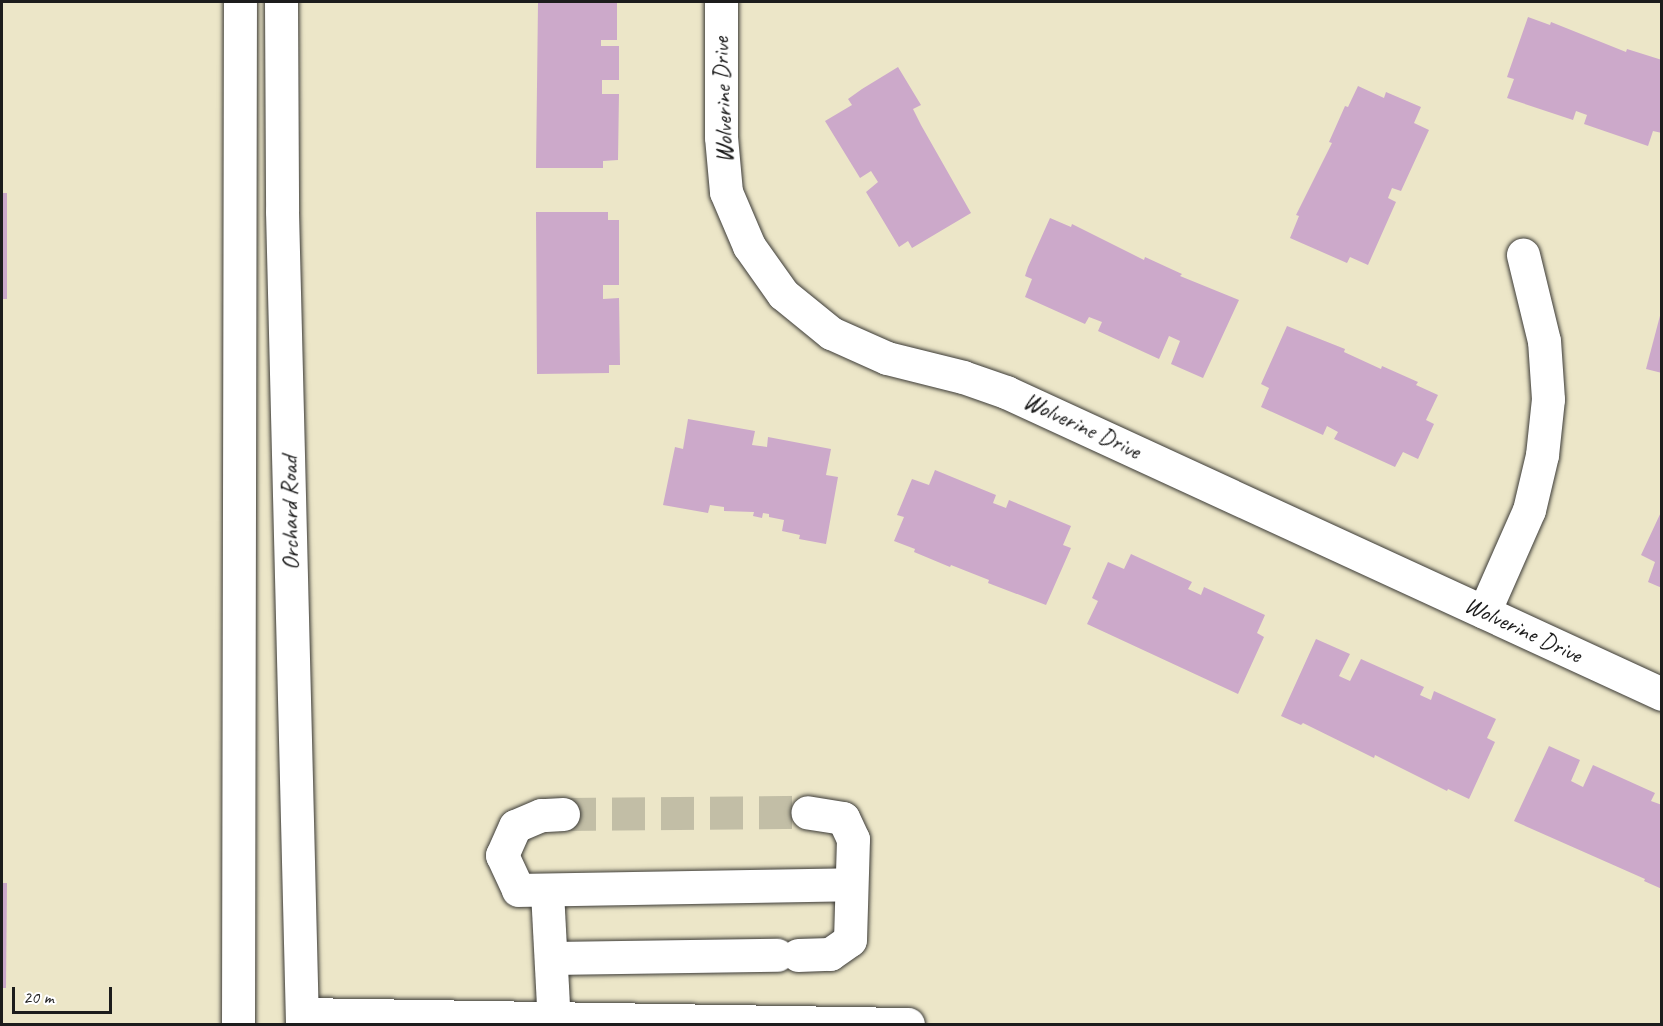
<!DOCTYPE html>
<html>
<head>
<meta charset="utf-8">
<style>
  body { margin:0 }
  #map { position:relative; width:1663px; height:1026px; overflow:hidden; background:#ece6c8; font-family:Caveat,sans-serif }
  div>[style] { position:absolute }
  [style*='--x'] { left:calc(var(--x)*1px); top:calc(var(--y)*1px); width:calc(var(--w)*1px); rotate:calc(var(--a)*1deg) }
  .building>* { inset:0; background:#cca9ca; transform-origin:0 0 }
  .minor-tunnel>* { height:33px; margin-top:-16.5px; transform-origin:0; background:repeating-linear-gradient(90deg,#c2bea6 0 33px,transparent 0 49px) }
  .roads { filter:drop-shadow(0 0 2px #3b3a36) drop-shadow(0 0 2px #3b3a36) }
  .minor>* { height:33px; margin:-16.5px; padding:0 16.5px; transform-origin:16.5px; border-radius:16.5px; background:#fff }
  .major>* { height:33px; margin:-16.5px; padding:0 16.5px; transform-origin:16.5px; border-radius:16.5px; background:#fff }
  span { translate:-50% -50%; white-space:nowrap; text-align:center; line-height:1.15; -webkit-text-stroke:4.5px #fff; paint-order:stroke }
  .street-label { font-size:24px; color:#1c1c1c }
  .frame { position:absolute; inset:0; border:3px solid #1c1c1c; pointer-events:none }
  .scale { position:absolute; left:12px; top:987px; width:100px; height:27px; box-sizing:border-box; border:3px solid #1c1c1c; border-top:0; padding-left:8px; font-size:18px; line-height:21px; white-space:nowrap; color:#1c1c1c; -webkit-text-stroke:4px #fff; paint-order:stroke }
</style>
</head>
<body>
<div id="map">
  <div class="building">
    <i style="clip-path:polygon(538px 2px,617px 2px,617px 40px,601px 40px,601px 46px,619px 46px,619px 80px,602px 80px,602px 94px,619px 94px,618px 160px,603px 161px,603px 168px,536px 168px)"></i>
    <i style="clip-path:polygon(1528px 17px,1550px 25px,1551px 22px,1626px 52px,1627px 49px,1662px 60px,1662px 133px,1653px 131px,1648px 146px,1584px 124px,1587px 115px,1576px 111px,1573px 120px,1507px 98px,1514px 79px,1507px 77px)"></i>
    <i style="clip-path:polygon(898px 67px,921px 105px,913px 109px,921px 125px,971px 213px,912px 248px,908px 241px,899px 247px,866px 192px,878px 182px,871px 171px,860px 178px,825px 121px,852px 105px,848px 99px,862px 89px)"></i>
    <i style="clip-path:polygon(1358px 86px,1384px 98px,1386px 92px,1421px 107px,1414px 123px,1429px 130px,1401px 191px,1392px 188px,1388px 198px,1396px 202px,1368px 265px,1350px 257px,1347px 263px,1290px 238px,1299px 216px,1296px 215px,1332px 143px,1329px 142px,1345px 106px,1348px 107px)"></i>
    <i style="left:2px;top:193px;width:5px;height:106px"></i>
    <i style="clip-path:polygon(536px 212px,608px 212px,608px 220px,619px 220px,619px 285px,603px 285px,603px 299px,619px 298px,620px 365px,609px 365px,609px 373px,537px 374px)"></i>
    <i style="clip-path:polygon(1050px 218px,1071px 227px,1072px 224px,1144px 260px,1145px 257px,1182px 274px,1180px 276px,1239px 300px,1203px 378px,1171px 364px,1180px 341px,1169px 336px,1159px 359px,1098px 331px,1102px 322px,1089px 317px,1085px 324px,1025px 297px,1032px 279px,1025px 276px,1028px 267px)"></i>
    <i style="clip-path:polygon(1661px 312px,1662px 312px,1662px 373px,1646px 369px)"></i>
    <i style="clip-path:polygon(1287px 326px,1345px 349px,1344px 352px,1381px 369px,1382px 366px,1418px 382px,1416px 385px,1438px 395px,1426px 420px,1434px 424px,1418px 459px,1403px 452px,1395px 467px,1334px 439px,1338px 432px,1327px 426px,1323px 435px,1261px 407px,1269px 388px,1261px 384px)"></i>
    <i style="clip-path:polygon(688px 419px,755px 431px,752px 445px,767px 447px,768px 437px,831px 449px,826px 475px,838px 477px,826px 544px,799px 539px,800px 535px,782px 531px,784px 520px,769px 517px,769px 514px,763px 513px,762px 518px,753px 516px,754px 512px,724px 511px,724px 507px,710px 505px,708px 513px,663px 505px,675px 447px,683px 449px)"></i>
    <i style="clip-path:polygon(935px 470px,996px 495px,993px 503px,1006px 508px,1009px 500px,1071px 526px,1063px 545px,1071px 548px,1046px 605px,988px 583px,989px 580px,951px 565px,950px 567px,914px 552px,915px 549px,894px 541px,904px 517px,897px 515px,912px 479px,929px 485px)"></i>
    <i style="clip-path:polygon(1662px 510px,1662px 588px,1648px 582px,1655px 562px,1641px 555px)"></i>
    <i style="clip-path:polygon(1131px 554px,1192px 582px,1188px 589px,1201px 595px,1204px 587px,1265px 615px,1257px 633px,1264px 637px,1238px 694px,1087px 624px,1098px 601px,1092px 598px,1108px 562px,1124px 569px)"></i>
    <i style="clip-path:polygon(1316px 639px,1350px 654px,1339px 676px,1350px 681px,1361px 659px,1424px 687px,1420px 695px,1431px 700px,1434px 691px,1496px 719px,1487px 738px,1495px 742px,1469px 799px,1448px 789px,1447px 791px,1375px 755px,1374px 758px,1303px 723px,1301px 725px,1281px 716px)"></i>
    <i style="clip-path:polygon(1549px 746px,1580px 760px,1571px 781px,1583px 787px,1593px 765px,1655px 793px,1651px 801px,1662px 805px,1662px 889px,1644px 881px,1645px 879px,1514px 821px)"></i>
    <i style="clip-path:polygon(2px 883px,7px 883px,6px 988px,2px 988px)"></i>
  </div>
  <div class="minor-tunnel">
    <i style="--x:563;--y:814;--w:244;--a:-0.5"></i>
  </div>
  <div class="roads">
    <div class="minor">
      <i style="--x:721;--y:2;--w:135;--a:90"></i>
      <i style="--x:721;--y:137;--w:55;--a:84.8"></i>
      <i style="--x:726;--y:192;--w:59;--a:66.9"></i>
      <i style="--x:749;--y:246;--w:59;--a:54.7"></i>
      <i style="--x:783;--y:294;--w:62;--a:39.1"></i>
      <i style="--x:831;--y:333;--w:61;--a:24.1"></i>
      <i style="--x:887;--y:358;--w:78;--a:14"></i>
      <i style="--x:963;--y:377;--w:46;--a:19.2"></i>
      <i style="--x:1006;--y:392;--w:722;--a:24.72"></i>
      <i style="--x:1484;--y:612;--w:111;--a:-66.2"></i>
      <i style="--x:1529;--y:510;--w:57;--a:-76.7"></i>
      <i style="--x:1542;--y:455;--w:56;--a:-83.9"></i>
      <i style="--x:1548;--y:399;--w:58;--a:-93.9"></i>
      <i style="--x:1544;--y:341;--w:89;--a:-103.7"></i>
      <i style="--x:563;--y:814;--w:22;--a:177"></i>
      <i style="--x:541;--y:815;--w:28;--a:157"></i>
      <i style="--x:515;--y:826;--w:32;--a:114"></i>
      <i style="--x:502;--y:855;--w:38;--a:65"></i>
      <i style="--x:518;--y:890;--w:332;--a:-1"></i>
      <i style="--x:547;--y:891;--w:133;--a:87"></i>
      <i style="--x:798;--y:955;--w:32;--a:-2"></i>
      <i style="--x:830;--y:954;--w:24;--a:-35"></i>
      <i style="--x:850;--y:940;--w:101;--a:-88.3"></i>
      <i style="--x:853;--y:839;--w:23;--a:-115"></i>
      <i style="--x:843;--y:818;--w:36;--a:-171"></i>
      <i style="--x:551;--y:958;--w:226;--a:-0.8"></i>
      <i style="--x:302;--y:1014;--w:606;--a:0.95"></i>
    </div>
    <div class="major">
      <i style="--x:281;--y:2;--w:209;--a:89.7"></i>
      <i style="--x:282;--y:211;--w:813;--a:88.59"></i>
      <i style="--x:238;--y:1024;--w:1022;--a:-89.89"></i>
    </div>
  </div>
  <div class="street-label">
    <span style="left:723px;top:100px;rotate:-92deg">Wolverine Drive</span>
    <span style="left:1082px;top:426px;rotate:25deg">Wolverine Drive</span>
    <span style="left:290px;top:513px;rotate:-91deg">Orchard Road</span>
    <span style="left:1523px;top:630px;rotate:25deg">Wolverine Drive</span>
  </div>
  <div class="frame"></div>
  <div class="scale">20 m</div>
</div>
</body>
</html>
